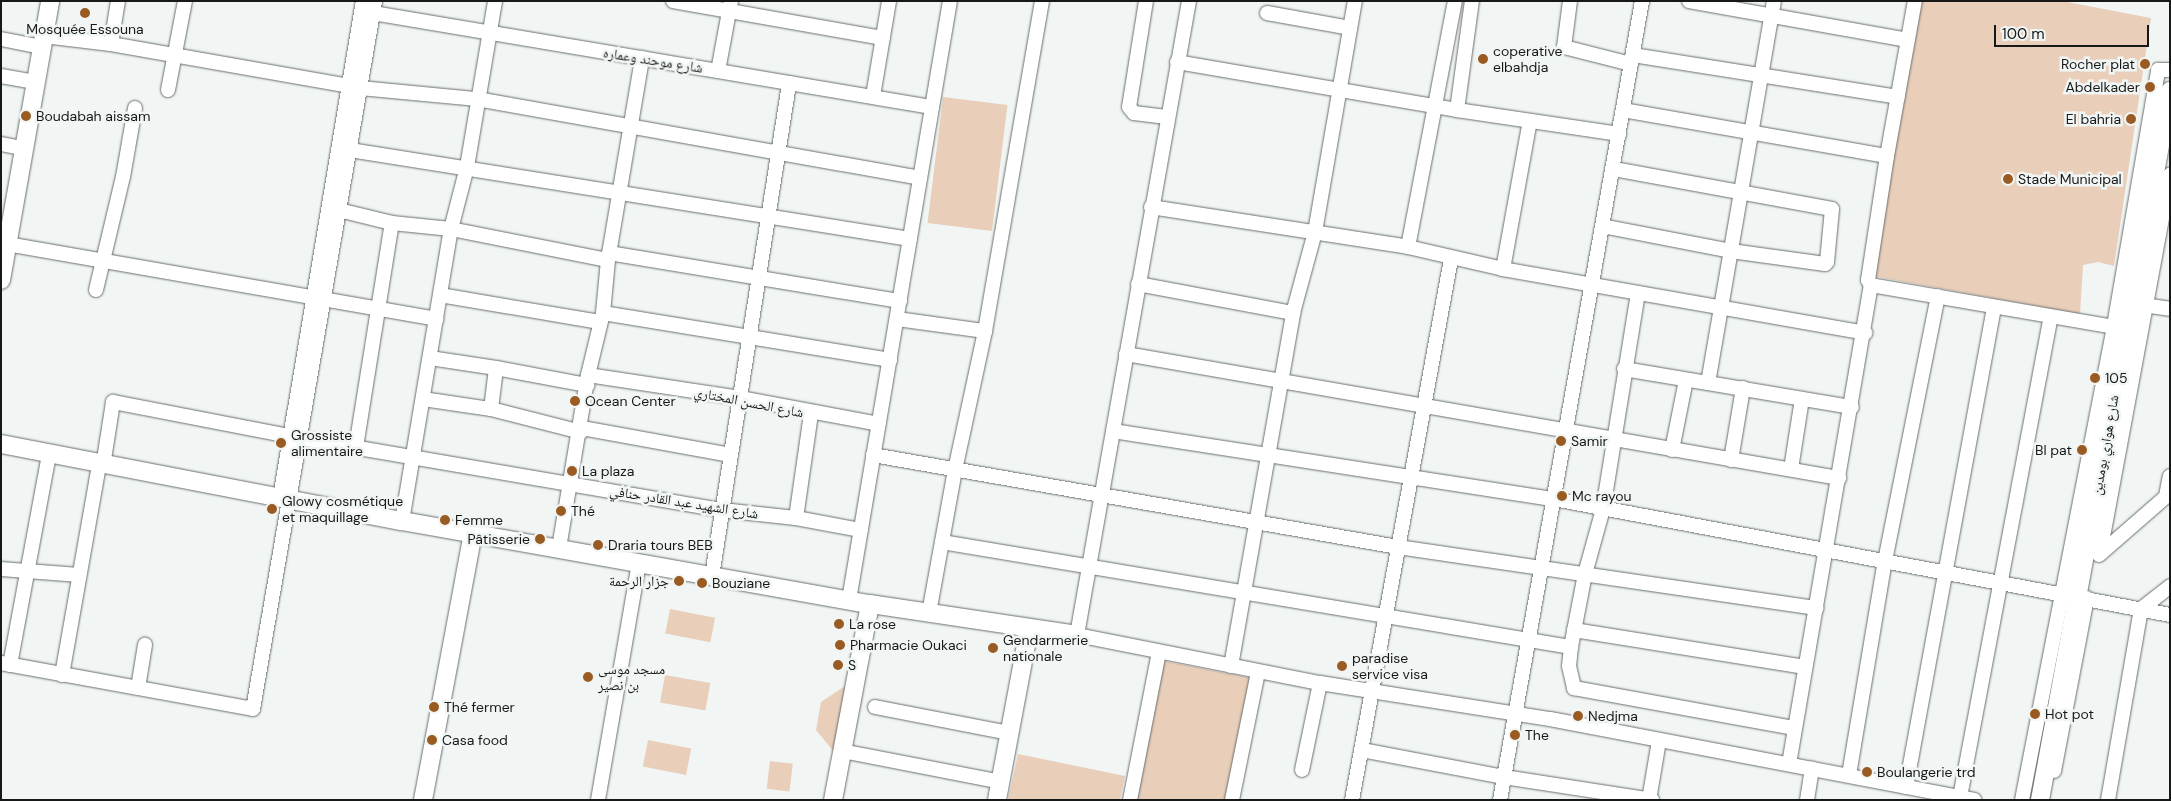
<!DOCTYPE html>
<html>
<head>
<meta charset="utf-8">
<style>
  body { margin:0 }
  #map { position:relative; width:2171px; height:801px; overflow:hidden; background:#f1f6f5; font-family:"DM Sans","Noto Naskh Arabic",sans-serif }
  div>[style] { position:absolute }
  [style*='--x'] { left:calc(var(--x)*1px); top:calc(var(--y)*1px); width:calc(var(--w)*1px); rotate:calc(var(--a)*1deg) }
  .green>* { inset:0; background:#e9ceb9; transform-origin:0 0 }
  .roads { filter:drop-shadow(0 0 1px #696d6c) drop-shadow(0 0 1px #696d6c) }
  .minor>* { height:14px; margin:-7px; padding:0 7px; transform-origin:7px; border-radius:7px; background:#fff }
  .major>* { height:18px; margin:-9px; padding:0 9px; transform-origin:9px; border-radius:9px; background:#fff }
  .dots>* { width:14px; height:14px; translate:-50% -50%; box-sizing:border-box; border:2px solid #f1f6f5; border-radius:50% }
  span { translate:-50% -50%; white-space:nowrap; text-align:center; line-height:1.15; -webkit-text-stroke:5px #f1f6f5; paint-order:stroke }
  .poi-label { font-size:14px; color:#171918 }
  .left { translate:0 -50%; text-align:left }
  .right { translate:-100% -50%; text-align:right }
  .street-label { font-size:14px; color:#171918 }
  .frame { position:absolute; inset:0; border:2px solid #171918; pointer-events:none }
  .scale { position:absolute; left:1994px; top:25px; width:155px; height:22px; box-sizing:border-box; border:2px solid #171918; border-top:0; padding-left:6px; font-size:15px; line-height:18px; white-space:nowrap; color:#171918; -webkit-text-stroke:4px #f1f6f5; paint-order:stroke }
</style>
</head>
<body>
<div id="map">
  <div class="green">
    <i style="clip-path:polygon(1919px 1px,2062px 1px,2151px 18px,2114px 266px,2098px 262px,2083px 265px,2080px 314px,1872px 276px)"></i>
    <i style="left:943px;top:97px;width:65px;height:127px;rotate:7deg"></i>
    <i style="left:670px;top:609px;width:46px;height:25px;rotate:11deg"></i>
    <i style="left:1164px;top:661px;width:93px;height:142px;rotate:11deg"></i>
    <i style="left:665px;top:675px;width:46px;height:28px;rotate:10deg"></i>
    <i style="clip-path:polygon(845px 686px,834px 752px,816px 730px,821px 702px)"></i>
    <i style="left:648px;top:740px;width:44px;height:27px;rotate:11deg"></i>
    <i style="clip-path:polygon(1018px 754px,1125px 776px,1120px 800px,1008px 800px)"></i>
    <i style="left:770px;top:761px;width:23px;height:28px;rotate:7deg"></i>
  </div>
  <div class="roads">
    <div class="minor">
      <i style="--x:673;--y:1;--w:213;--a:10"></i>
      <i style="--x:1146;--y:1;--w:107;--a:99.1"></i>
      <i style="--x:1129;--y:107;--w:8;--a:50"></i>
      <i style="--x:1134;--y:113;--w:33;--a:7"></i>
      <i style="--x:1189;--y:1;--w:644;--a:100.02"></i>
      <i style="--x:1077;--y:635;--w:248;--a:11.2"></i>
      <i style="--x:1320;--y:683;--w:233;--a:8.9"></i>
      <i style="--x:1550;--y:719;--w:432;--a:10.8"></i>
      <i style="--x:1570;--y:1;--w:46;--a:97.4"></i>
      <i style="--x:1564;--y:47;--w:69;--a:14.2"></i>
      <i style="--x:1689;--y:1;--w:221;--a:10.1"></i>
      <i style="--x:373;--y:13;--w:567;--a:9.55"></i>
      <i style="--x:1267;--y:13;--w:84;--a:10.2"></i>
      <i style="--x:44;--y:36;--w:67;--a:6.8"></i>
      <i style="--x:111;--y:44;--w:253;--a:10"></i>
      <i style="--x:360;--y:88;--w:118;--a:5.4"></i>
      <i style="--x:477;--y:99;--w:450;--a:10.1"></i>
      <i style="--x:1;--y:39;--w:42;--a:11"></i>
      <i style="--x:111;--y:44;--w:44;--a:-80.8"></i>
      <i style="--x:1633;--y:55;--w:268;--a:9"></i>
      <i style="--x:1177;--y:62;--w:284;--a:9.7"></i>
      <i style="--x:1457;--y:110;--w:164;--a:8.4"></i>
      <i style="--x:718;--y:71;--w:71;--a:-79.5"></i>
      <i style="--x:1;--y:76;--w:36;--a:10"></i>
      <i style="--x:168;--y:90;--w:91;--a:-79.2"></i>
      <i style="--x:873;--y:96;--w:96;--a:-80.4"></i>
      <i style="--x:1457;--y:110;--w:110;--a:-82.2"></i>
      <i style="--x:1623;--y:110;--w:268;--a:9.9"></i>
      <i style="--x:1;--y:144;--w:21;--a:11"></i>
      <i style="--x:350;--y:150;--w:567;--a:9.03"></i>
      <i style="--x:1151;--y:207;--w:260;--a:8.8"></i>
      <i style="--x:1408;--y:247;--w:98;--a:13"></i>
      <i style="--x:1503;--y:269;--w:368;--a:10"></i>
      <i style="--x:339;--y:210;--w:55;--a:13.8"></i>
      <i style="--x:392;--y:223;--w:59;--a:5.8"></i>
      <i style="--x:451;--y:229;--w:160;--a:11.2"></i>
      <i style="--x:1602;--y:226;--w:131;--a:11"></i>
      <i style="--x:1731;--y:251;--w:95;--a:7.9"></i>
      <i style="--x:1825;--y:264;--w:3;--a:-45"></i>
      <i style="--x:1827;--y:262;--w:53;--a:-84.6"></i>
      <i style="--x:1832;--y:209;--w:223;--a:-169.6"></i>
      <i style="--x:7;--y:244;--w:436;--a:9.9"></i>
      <i style="--x:1408;--y:247;--w:250;--a:-79.2"></i>
      <i style="--x:609;--y:253;--w:295;--a:9.4"></i>
      <i style="--x:1503;--y:269;--w:150;--a:-79.7"></i>
      <i style="--x:1138;--y:284;--w:158;--a:10.6"></i>
      <i style="--x:1871;--y:285;--w:6;--a:-121"></i>
      <i style="--x:1868;--y:280;--w:125;--a:-81.3"></i>
      <i style="--x:1887;--y:156;--w:158;--a:-79.8"></i>
      <i style="--x:96;--y:290;--w:116;--a:-76.6"></i>
      <i style="--x:123;--y:177;--w:70;--a:-80.1"></i>
      <i style="--x:1638;--y:293;--w:219;--a:99.2"></i>
      <i style="--x:1603;--y:509;--w:67;--a:105.5"></i>
      <i style="--x:1585;--y:574;--w:74;--a:100.9"></i>
      <i style="--x:1571;--y:647;--w:19;--a:96"></i>
      <i style="--x:1569;--y:666;--w:23;--a:77"></i>
      <i style="--x:1574;--y:688;--w:224;--a:10.3"></i>
      <i style="--x:440;--y:295;--w:162;--a:9.6"></i>
      <i style="--x:2136;--y:304;--w:34;--a:8"></i>
      <i style="--x:603;--y:313;--w:291;--a:9.3"></i>
      <i style="--x:897;--y:319;--w:89;--a:7.8"></i>
      <i style="--x:1126;--y:354;--w:724;--a:9.87"></i>
      <i style="--x:430;--y:358;--w:67;--a:8.6"></i>
      <i style="--x:1624;--y:369;--w:231;--a:9.5"></i>
      <i style="--x:588;--y:375;--w:154;--a:8.6"></i>
      <i style="--x:740;--y:398;--w:141;--a:10.6"></i>
      <i style="--x:1708;--y:383;--w:388;--a:-80.2"></i>
      <i style="--x:423;--y:399;--w:69;--a:8.4"></i>
      <i style="--x:491;--y:409;--w:93;--a:14.3"></i>
      <i style="--x:491;--y:409;--w:41;--a:-83"></i>
      <i style="--x:496;--y:368;--w:93;--a:10.6"></i>
      <i style="--x:582;--y:428;--w:151;--a:10.3"></i>
      <i style="--x:1113;--y:431;--w:446;--a:8.8"></i>
      <i style="--x:1554;--y:499;--w:627;--a:10.66"></i>
      <i style="--x:356;--y:447;--w:227;--a:-80.9"></i>
      <i style="--x:1672;--y:450;--w:71;--a:-78.7"></i>
      <i style="--x:873;--y:455;--w:533;--a:9.94"></i>
      <i style="--x:1398;--y:547;--w:423;--a:8.3"></i>
      <i style="--x:1731;--y:460;--w:73;--a:-80.5"></i>
      <i style="--x:103;--y:466;--w:65;--a:-81.1"></i>
      <i style="--x:113;--y:402;--w:190;--a:10.9"></i>
      <i style="--x:300;--y:438;--w:428;--a:9.7"></i>
      <i style="--x:722;--y:510;--w:74;--a:6.2"></i>
      <i style="--x:796;--y:518;--w:66;--a:10.5"></i>
      <i style="--x:1791;--y:469;--w:71;--a:-81.1"></i>
      <i style="--x:2166;--y:496;--w:20;--a:-79"></i>
      <i style="--x:280;--y:498;--w:504;--a:-80.52"></i>
      <i style="--x:796;--y:518;--w:105;--a:-81.8"></i>
      <i style="--x:402;--y:521;--w:296;--a:-80.5"></i>
      <i style="--x:451;--y:229;--w:64;--a:-75.5"></i>
      <i style="--x:467;--y:167;--w:168;--a:-80.4"></i>
      <i style="--x:942;--y:542;--w:638;--a:9.48"></i>
      <i style="--x:559;--y:548;--w:175;--a:-80.5"></i>
      <i style="--x:588;--y:375;--w:64;--a:-76.4"></i>
      <i style="--x:603;--y:313;--w:53;--a:-84.6"></i>
      <i style="--x:608;--y:260;--w:205;--a:-80.4"></i>
      <i style="--x:2100;--y:553;--w:385;--a:-79.5"></i>
      <i style="--x:2099;--y:555;--w:94;--a:-41.1"></i>
      <i style="--x:1;--y:569;--w:78;--a:4.4"></i>
      <i style="--x:712;--y:576;--w:499;--a:-81.1"></i>
      <i style="--x:849;--y:600;--w:607;--a:-80.43"></i>
      <i style="--x:929;--y:613;--w:145;--a:-79.7"></i>
      <i style="--x:955;--y:470;--w:142;--a:-77.8"></i>
      <i style="--x:985;--y:331;--w:335;--a:-80.2"></i>
      <i style="--x:1574;--y:630;--w:234;--a:9.1"></i>
      <i style="--x:1;--y:663;--w:256;--a:10.3"></i>
      <i style="--x:253;--y:709;--w:718;--a:-80.22"></i>
      <i style="--x:10;--y:665;--w:214;--a:-79.5"></i>
      <i style="--x:1231;--y:666;--w:358;--a:-80"></i>
      <i style="--x:1293;--y:313;--w:84;--a:-74.8"></i>
      <i style="--x:1315;--y:232;--w:234;--a:-80.2"></i>
      <i style="--x:62;--y:675;--w:213;--a:-80"></i>
      <i style="--x:138;--y:688;--w:44;--a:-80.8"></i>
      <i style="--x:875;--y:707;--w:136;--a:11"></i>
      <i style="--x:1362;--y:750;--w:145;--a:10.8"></i>
      <i style="--x:1504;--y:777;--w:150;--a:8.8"></i>
      <i style="--x:842;--y:751;--w:162;--a:11"></i>
      <i style="--x:1789;--y:764;--w:486;--a:-80.3"></i>
      <i style="--x:1871;--y:285;--w:254;--a:9.8"></i>
      <i style="--x:1302;--y:770;--w:89;--a:-78.3"></i>
      <i style="--x:2054;--y:771;--w:176;--a:-79.2"></i>
      <i style="--x:1849;--y:775;--w:217;--a:-80.5"></i>
      <i style="--x:1885;--y:561;--w:270;--a:-78.7"></i>
      <i style="--x:1906;--y:787;--w:488;--a:-79.6"></i>
      <i style="--x:1960;--y:797;--w:489;--a:-79.3"></i>
      <i style="--x:598;--y:800;--w:241;--a:-80.2"></i>
      <i style="--x:1130;--y:800;--w:151;--a:-78.9"></i>
      <i style="--x:1232;--y:800;--w:131;--a:-78.5"></i>
      <i style="--x:1352;--y:800;--w:550;--a:-79.63"></i>
      <i style="--x:1500;--y:800;--w:812;--a:-79.92"></i>
      <i style="--x:1649;--y:800;--w:60;--a:-80.4"></i>
      <i style="--x:1807;--y:800;--w:32;--a:-81"></i>
      <i style="--x:2022;--y:800;--w:483;--a:-79"></i>
      <i style="--x:2114;--y:326;--w:260;--a:-80.2"></i>
      <i style="--x:2158;--y:70;--w:12;--a:0"></i>
      <i style="--x:2108;--y:800;--w:194;--a:-80.2"></i>
      <i style="--x:2141;--y:609;--w:37;--a:-38"></i>
    </div>
    <div class="major">
      <i style="--x:1;--y:280;--w:283;--a:-80"></i>
      <i style="--x:1;--y:444;--w:408;--a:10.9"></i>
      <i style="--x:402;--y:521;--w:475;--a:10.1"></i>
      <i style="--x:870;--y:604;--w:209;--a:8.5"></i>
      <i style="--x:423;--y:800;--w:272;--a:-79.4"></i>
      <i style="--x:833;--y:800;--w:199;--a:-79.3"></i>
      <i style="--x:997;--y:800;--w:174;--a:-79.4"></i>
      <i style="--x:2040;--y:800;--w:721;--a:-79.61"></i>
    </div>
  </div>
  <div class="dots">
    <i style="left:85px;top:13px;background:#9a5b22"></i>
    <i style="left:1483px;top:59px;background:#9a5b22"></i>
    <i style="left:2145px;top:64px;background:#9a5b22"></i>
    <i style="left:2150px;top:87px;background:#9a5b22"></i>
    <i style="left:26px;top:116px;background:#9a5b22"></i>
    <i style="left:2131px;top:119px;background:#9a5b22"></i>
    <i style="left:2008px;top:179px;background:#9a5b22"></i>
    <i style="left:2095px;top:378px;background:#9a5b22"></i>
    <i style="left:575px;top:401px;background:#9a5b22"></i>
    <i style="left:1561px;top:441px;background:#9a5b22"></i>
    <i style="left:281px;top:443px;background:#9a5b22"></i>
    <i style="left:2082px;top:450px;background:#9a5b22"></i>
    <i style="left:572px;top:471px;background:#9a5b22"></i>
    <i style="left:1562px;top:496px;background:#9a5b22"></i>
    <i style="left:272px;top:509px;background:#9a5b22"></i>
    <i style="left:561px;top:511px;background:#9a5b22"></i>
    <i style="left:445px;top:520px;background:#9a5b22"></i>
    <i style="left:540px;top:539px;background:#9a5b22"></i>
    <i style="left:598px;top:545px;background:#9a5b22"></i>
    <i style="left:679px;top:581px;background:#9a5b22"></i>
    <i style="left:702px;top:583px;background:#9a5b22"></i>
    <i style="left:839px;top:624px;background:#9a5b22"></i>
    <i style="left:840px;top:645px;background:#9a5b22"></i>
    <i style="left:993px;top:648px;background:#9a5b22"></i>
    <i style="left:838px;top:665px;background:#9a5b22"></i>
    <i style="left:1342px;top:666px;background:#9a5b22"></i>
    <i style="left:588px;top:677px;background:#9a5b22"></i>
    <i style="left:434px;top:707px;background:#9a5b22"></i>
    <i style="left:2035px;top:714px;background:#9a5b22"></i>
    <i style="left:1578px;top:716px;background:#9a5b22"></i>
    <i style="left:1515px;top:735px;background:#9a5b22"></i>
    <i style="left:432px;top:740px;background:#9a5b22"></i>
    <i style="left:1867px;top:772px;background:#9a5b22"></i>
  </div>
  <div class="poi-label">
    <span style="left:85px;top:29px">Mosquée Essouna</span>
    <span class="left" style="left:1493px;top:59px">coperative<br>elbahdja</span>
    <span class="right" style="left:2135px;top:64px">Rocher plat</span>
    <span class="right" style="left:2140px;top:87px">Abdelkader</span>
    <span class="left" style="left:36px;top:116px">Boudabah aissam</span>
    <span class="right" style="left:2121px;top:119px">El bahria</span>
    <span class="left" style="left:2018px;top:179px">Stade Municipal</span>
    <span class="left" style="left:2105px;top:378px">105</span>
    <span class="left" style="left:585px;top:401px">Ocean Center</span>
    <span class="left" style="left:291px;top:443px">Grossiste<br>alimentaire</span>
    <span class="left" style="left:1571px;top:441px">Samir</span>
    <span class="right" style="left:2072px;top:450px">Bl pat</span>
    <span class="left" style="left:582px;top:471px">La plaza</span>
    <span class="left" style="left:1572px;top:496px">Mc rayou</span>
    <span class="left" style="left:282px;top:509px">Glowy cosmétique<br>et maquillage</span>
    <span class="left" style="left:571px;top:511px">Thé</span>
    <span class="left" style="left:455px;top:520px">Femme</span>
    <span class="right" style="left:530px;top:539px">Pâtisserie</span>
    <span class="left" style="left:608px;top:545px">Draria tours BEB</span>
    <span class="right" style="left:669px;top:581px">جزار الرحمة</span>
    <span class="left" style="left:712px;top:583px">Bouziane</span>
    <span class="left" style="left:849px;top:624px">La rose</span>
    <span class="left" style="left:1003px;top:648px">Gendarmerie<br>nationale</span>
    <span class="left" style="left:850px;top:645px">Pharmacie Oukaci</span>
    <span class="left" style="left:1352px;top:666px">paradise<br>service visa</span>
    <span class="left" style="left:848px;top:665px">S</span>
    <span class="left" style="left:598px;top:677px">مسجد موسى<br>بن نصير</span>
    <span class="left" style="left:444px;top:707px">Thé fermer</span>
    <span class="left" style="left:2045px;top:714px">Hot pot</span>
    <span class="left" style="left:1588px;top:716px">Nedjma</span>
    <span class="left" style="left:1525px;top:735px">The</span>
    <span class="left" style="left:442px;top:740px">Casa food</span>
    <span class="left" style="left:1877px;top:772px">Boulangerie trd</span>
  </div>
  <div class="street-label">
    <span style="left:653px;top:60px;rotate:9deg">شارع موحند وعماره</span>
    <span style="left:749px;top:402px;rotate:11deg">شارع الحسن المختاري</span>
    <span style="left:2105px;top:445px;rotate:-80deg">شارع هواري بومدين</span>
    <span style="left:684px;top:502px;rotate:9deg">شارع الشهيد عبد القادر حنافي</span>
  </div>
  <div class="frame"></div>
  <div class="scale">100 m</div>
</div>
</body>
</html>
